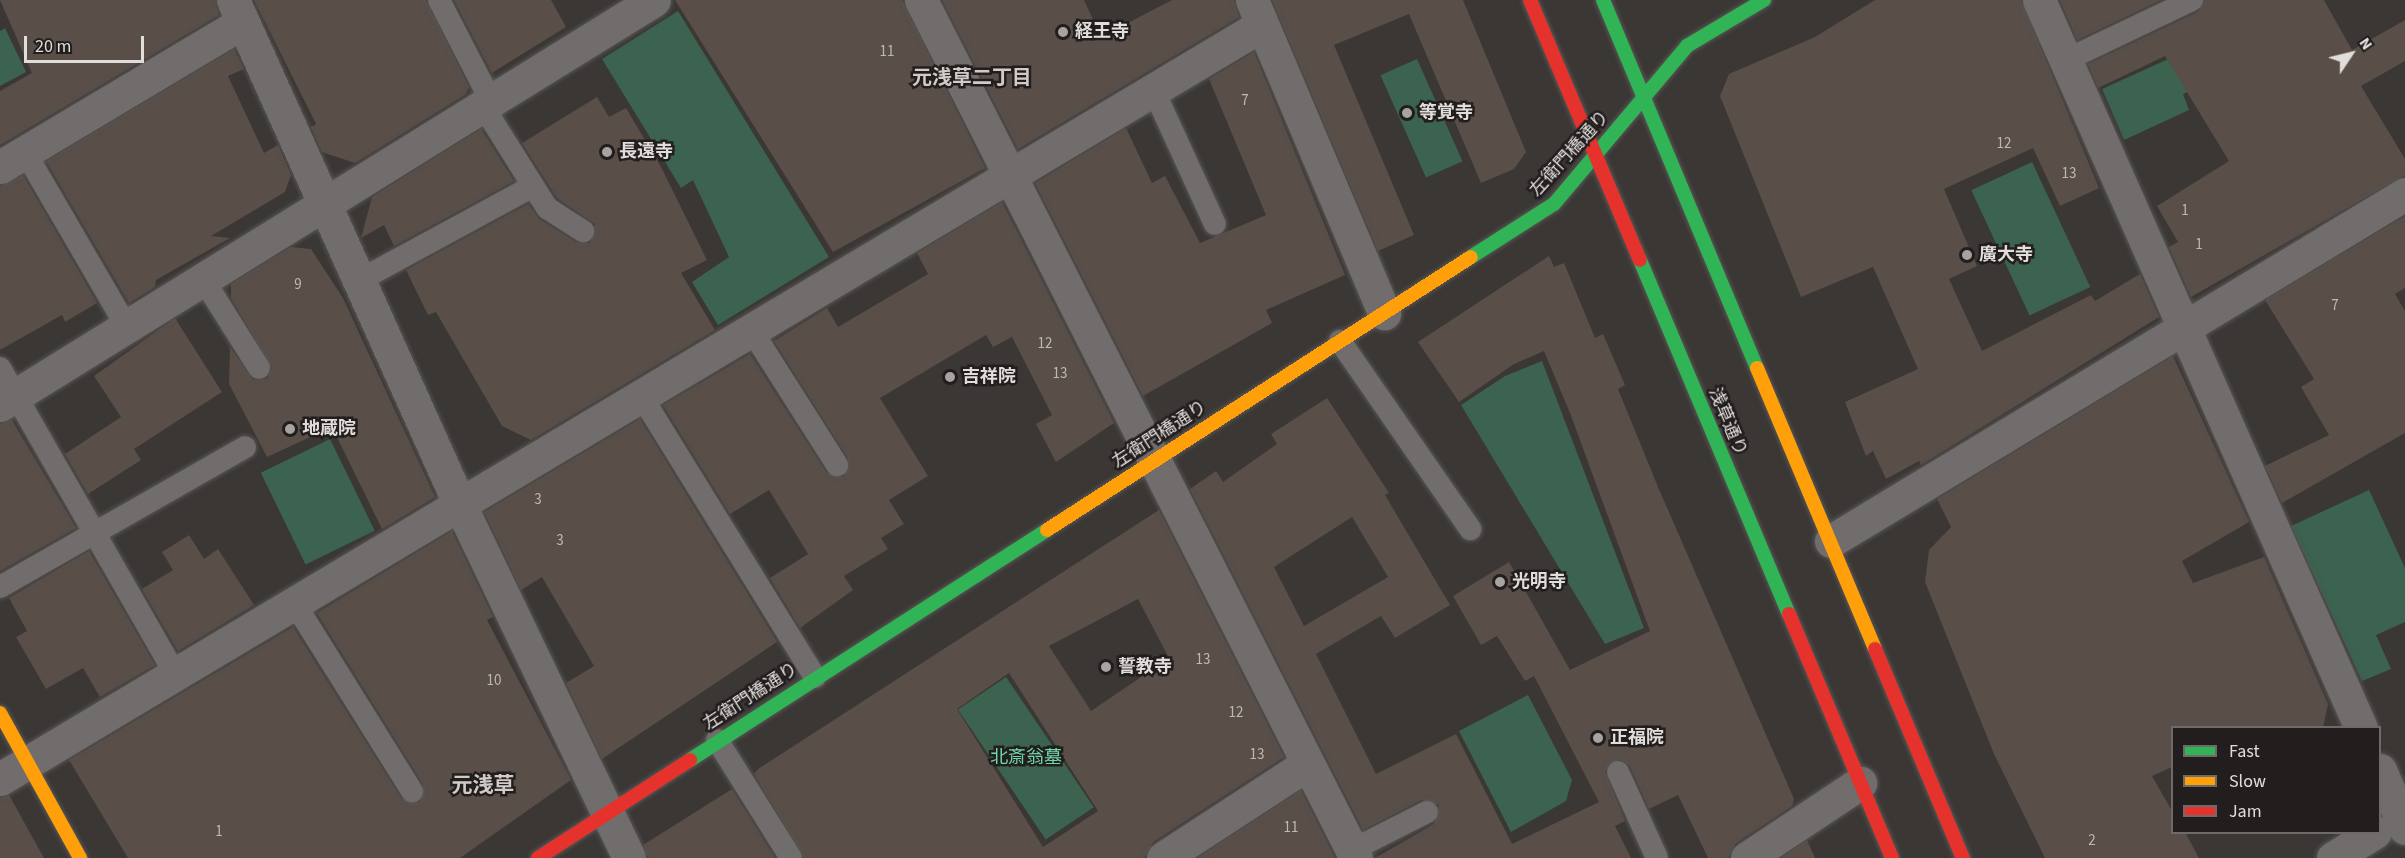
<!DOCTYPE html>
<html>
<head>
<meta charset="utf-8">
<style>
  body { margin:0 }
  #map { position:relative; width:2405px; height:858px; overflow:hidden; background:#3a3735; font-family:"Source Sans 3","Noto Sans JP",sans-serif }
  div>[style] { position:absolute }
  [style*='--x'] { left:calc(var(--x)*1px); top:calc(var(--y)*1px); width:calc(var(--w)*1px); rotate:calc(var(--a)*1deg) }
  .green>* { inset:0; background:#3c6250; transform-origin:0 0 }
  .building>* { inset:0; background:#594e48 }
  .roads { filter:drop-shadow(0 0 2px #575553) drop-shadow(0 0 2px #575553) }
  .lane>* { height:22px; margin:-11px; padding:0 11px; transform-origin:11px; border-radius:11px; background:#706d6c }
  .street>* { height:33px; margin:-16.5px; padding:0 16.5px; transform-origin:16.5px; border-radius:16.5px; background:#706d6c }
  .fast>* { height:14px; margin:-7px; padding:0 7px; transform-origin:7px; border-radius:7px; background:#30b455 }
  .slow>* { height:14px; margin:-7px; padding:0 7px; transform-origin:7px; border-radius:7px; background:#ff9f0a }
  .jam>* { height:14px; margin:-7px; padding:0 7px; transform-origin:7px; border-radius:7px; background:#e5322d }
  .dots>* { width:16px; height:16px; translate:-50% -50%; box-sizing:border-box; border:3px solid #211e1d; border-radius:50% }
  span { translate:-50% -50%; white-space:nowrap; text-align:center; line-height:1.15; -webkit-text-stroke:5px #211e1d; paint-order:stroke }
  .number-label { font-size:15px; color:#beb9b6 }
  .number-label span { -webkit-text-stroke-width:0 }
  .poi-label { font-size:18px; color:#e0dddb; font-weight:700 }
  .left { translate:0 -50%; text-align:left }
  .street-label { font-size:18px; color:#e0dddb }
  .park-label { font-size:18px; color:#70d9aa }
  .neighbourhood-label { font-size:20px; color:#d1cac6; font-weight:700 }
  .quarter-label { font-size:21px; color:#d1cac6; font-weight:700 }
  .legend { position:absolute; left:2171px; top:726px; width:210px; height:108px; box-sizing:border-box; background:#211e1d; border:2px solid #6d6a69; margin:0; padding:8px 10px; list-style:none; font-size:18px; color:#e0dddb }
  .legend li { display:flex; align-items:center; gap:12px; height:30px }
  .legend b { width:30px; border:2px solid #6d6a69 }
  .north { position:absolute; left:2321px; top:24px; width:60px; height:60px; -webkit-text-stroke:4px #211e1d; paint-order:stroke; rotate:55deg; font-size:16px; font-weight:700; line-height:24px; text-align:center; color:#e0dddb }
  .north::after { content:''; display:block; margin:auto; width:21px; height:27px; background:#e0dddb; clip-path:polygon(50% 0,100% 100%,50% 72%,0 100%) }
  .scale { position:absolute; left:24px; top:36px; width:120px; height:27px; box-sizing:border-box; border:3px solid #e0dddb; border-top:0; padding-left:8px; font-size:18px; line-height:21px; white-space:nowrap; color:#e0dddb; -webkit-text-stroke:4px #211e1d; paint-order:stroke }
</style>
</head>
<body>
<div id="map">
  <div class="green">
    <i style="clip-path:polygon(678px 11px,829px 257px,718px 325px,692px 282px,729px 257px,693px 180px,681px 188px,602px 59px)"></i>
    <i style="clip-path:polygon(5px 28px,26px 72px,0 86px,0 31px)"></i>
    <i style="clip-path:polygon(2228px 32px,2243px 66px,2183px 94px,2189px 110px,2124px 140px,2102px 89px)"></i>
    <i style="left:1417px;top:59px;width:112px;height:40px;rotate:66deg"></i>
    <i style="left:2032px;top:162px;width:138px;height:67px;rotate:65deg"></i>
    <i style="clip-path:polygon(1542px 361px,1644px 628px,1605px 644px,1461px 405px,1505px 376px)"></i>
    <i style="left:330px;top:439px;width:102px;height:77px;rotate:64deg"></i>
    <i style="clip-path:polygon(2369px 490px,2405px 568px,2405px 622px,2376px 635px,2391px 669px,2362px 681px,2291px 526px)"></i>
    <i style="left:1006px;top:677px;width:157px;height:58px;rotate:56deg"></i>
    <i style="clip-path:polygon(1528px 695px,1572px 780px,1566px 801px,1511px 832px,1459px 731px)"></i>
  </div>
  <div class="building">
    <i style="clip-path:polygon(0 0,215px 0,219px 15px,0 145px,0 91px,32px 73px)"></i>
    <i style="clip-path:polygon(254px 0,426px 0,469px 87px,466px 94px,355px 163px,322px 152px,311px 127px,316px 124px)"></i>
    <i style="clip-path:polygon(454px 0,551px 0,566px 27px,492px 73px)"></i>
    <i style="clip-path:polygon(675px 0,902px 0,985px 168px,833px 252px)"></i>
    <i style="clip-path:polygon(942px 0,1084px 0,1101px 37px,1172px 0,1234px 0,1239px 17px,1018px 149px)"></i>
    <i style="clip-path:polygon(1272px 0,1463px 0,1526px 152px,1514px 169px,1481px 183px,1409px 14px,1334px 45px,1414px 235px,1378px 251px)"></i>
    <i style="clip-path:polygon(1875px 0,2021px 0,2099px 188px,2060px 206px,2033px 148px,1944px 189px,1977px 266px,1949px 279px,1982px 351px,2091px 295px,2095px 301px,2140px 274px,2159px 317px,1921px 465px,1919px 461px,1886px 479px,1873px 451px,1866px 456px,1845px 402px,1918px 369px,1873px 267px,1801px 297px,1720px 96px,1729px 74px,1815px 37px)"></i>
    <i style="clip-path:polygon(2060px 0,2161px 0,2077px 40px)"></i>
    <i style="clip-path:polygon(2205px 0,2324px 0,2352px 50px,2405px 20px,2405px 61px,2361px 86px,2405px 159px,2405px 175px,2191px 297px,2169px 247px,2178px 242px,2157px 206px,2229px 161px,2165px 56px,2098px 88px,2088px 64px,2198px 12px)"></i>
    <i style="clip-path:polygon(234px 49px,244px 69px,228px 76px,264px 153px,278px 145px,291px 175px,285px 192px,211px 236px,230px 238px,156px 280px,155px 287px,129px 303px,46px 161px)"></i>
    <i style="clip-path:polygon(1254px 52px,1345px 275px,1266px 310px,1272px 323px,1143px 396px,1035px 183px,1126px 128px,1152px 183px,1165px 176px,1200px 243px,1266px 215px,1209px 79px)"></i>
    <i style="clip-path:polygon(597px 97px,609px 117px,626px 108px,661px 167px,707px 260px,681px 273px,715px 330px,531px 440px,502px 426px,436px 312px,428px 315px,406px 270px,528px 204px,539px 219px,576px 242px,590px 243px,595px 224px,557px 198px,522px 143px)"></i>
    <i style="clip-path:polygon(481px 129px,514px 181px,394px 246px,384px 225px,361px 238px,372px 197px)"></i>
    <i style="clip-path:polygon(23px 175px,97px 303px,65px 322px,62px 315px,0 350px,0 186px)"></i>
    <i style="clip-path:polygon(1002px 202px,1114px 423px,1056px 462px,1036px 424px,1052px 415px,1012px 337px,993px 347px,986px 335px,880px 398px,928px 476px,889px 500px,904px 524px,881px 538px,888px 549px,844px 576px,853px 590px,800px 628px,770px 578px,808px 554px,769px 490px,730px 514px,663px 405px,750px 354px,826px 472px,844px 477px,848px 458px,774px 341px,827px 308px,838px 327px,928px 274px,917px 253px)"></i>
    <i style="clip-path:polygon(2405px 216px,2405px 288px,2395px 294px,2405px 311px,2405px 433px,2282px 503px,2265px 466px,2329px 435px,2301px 387px,2314px 379px,2265px 300px)"></i>
    <i style="clip-path:polygon(291px 247px,311px 249px,343px 298px,435px 497px,382px 529px,332px 427px,267px 457px,229px 384px,230px 347px,253px 380px,267px 379px,272px 368px,231px 298px,231px 284px)"></i>
    <i style="clip-path:polygon(evenodd,1549px 256px,1554px 267px,1564px 263px,1595px 338px,1603px 334px,1625px 385px,1618px 389px,1658px 487px,1794px 799px,1792px 806px,1736px 843px,1728px 858px,1708px 858px,1678px 795px,1649px 809px,1630px 766px,1619px 759px,1605px 771px,1625px 821px,1615px 826px,1631px 858px,1375px 858px,1434px 824px,1439px 805px,1421px 800px,1363px 830px,1190px 489px,1216px 471px,1223px 482px,1277px 444px,1271px 434px,1327px 398px,1389px 493px,1385px 495px,1450px 605px,1395px 638px,1381px 616px,1316px 654px,1376px 774px,1456px 734px,1512px 844px,1599px 802px,1534px 676px,1525px 681px,1497px 636px,1481px 645px,1453px 596px,1509px 562px,1570px 670px,1650px 631px,1570px 413px,1544px 351px,1514px 364px,1459px 402px,1418px 342px,1549px 256px,1352px 517px,1388px 577px,1304px 626px,1274px 567px,1352px 517px)"></i>
    <i style="clip-path:polygon(175px 318px,222px 392px,134px 449px,141px 460px,88px 494px,65px 454px,121px 417px,94px 376px)"></i>
    <i style="clip-path:polygon(2173px 356px,2249px 522px,2182px 561px,2193px 583px,2264px 557px,2328px 704px,2323px 728px,2172px 728px,2172px 767px,2152px 776px,2172px 811px,2172px 832px,2185px 832px,2199px 858px,2045px 858px,1994px 754px,1925px 582px,1929px 550px,1951px 527px,1937px 499px)"></i>
    <i style="clip-path:polygon(640px 419px,777px 642px,602px 759px,566px 683px,594px 666px,542px 577px,521px 590px,484px 512px)"></i>
    <i style="clip-path:polygon(12px 420px,76px 528px,0 571px,0 424px)"></i>
    <i style="clip-path:polygon(evenodd,1159px 510px,1284px 757px,1153px 842px,1144px 858px,804px 858px,754px 774px,758px 769px,1159px 510px,1138px 599px,1169px 658px,1091px 711px,1049px 646px,1138px 599px,1159px 510px,1009px 673px,1098px 811px,1043px 847px,957px 709px,1009px 673px)"></i>
    <i style="clip-path:polygon(452px 531px,493px 617px,487px 620px,571px 780px,460px 858px,128px 858px,69px 760px,293px 627px,401px 798px,420px 802px,423px 784px,317px 613px)"></i>
    <i style="clip-path:polygon(189px 535px,204px 559px,218px 549px,254px 605px,178px 651px,142px 589px,173px 570px,162px 552px)"></i>
    <i style="clip-path:polygon(89px 551px,155px 665px,100px 697px,83px 668px,46px 689px,16px 637px,27px 631px,9px 598px)"></i>
    <i style="clip-path:polygon(732px 789px,775px 858px,648px 858px,643px 845px)"></i>
    <i style="clip-path:polygon(1301px 790px,1335px 858px,1197px 858px)"></i>
    <i style="clip-path:polygon(9px 795px,44px 858px,0 858px,0 798px)"></i>
    <i style="clip-path:polygon(1807px 840px,1815px 858px,1781px 858px)"></i>
  </div>
  <div class="roads">
    <div class="lane">
      <i style="--x:439;--y:0;--w:114;--a:62.8"></i>
      <i style="--x:2064;--y:61;--w:142;--a:-25.5"></i>
      <i style="--x:1154;--y:91;--w:146;--a:65.4"></i>
      <i style="--x:483;--y:106;--w:120;--a:57.9"></i>
      <i style="--x:547;--y:208;--w:43;--a:32.6"></i>
      <i style="--x:25;--y:152;--w:203;--a:59.8"></i>
      <i style="--x:203;--y:279;--w:105;--a:57.8"></i>
      <i style="--x:360;--y:280;--w:197;--a:-28.5"></i>
      <i style="--x:752;--y:331;--w:159;--a:57.6"></i>
      <i style="--x:1340;--y:341;--w:229;--a:55.3"></i>
      <i style="--x:0;--y:368;--w:354;--a:60.2"></i>
      <i style="--x:642;--y:397;--w:329;--a:58.3"></i>
      <i style="--x:0;--y:587;--w:282;--a:-29.7"></i>
      <i style="--x:295;--y:604;--w:221;--a:58"></i>
      <i style="--x:717;--y:740;--w:139;--a:57.9"></i>
      <i style="--x:1618;--y:772;--w:94;--a:65.6"></i>
      <i style="--x:1352;--y:850;--w:84;--a:-26.9"></i>
    </div>
    <div class="street">
      <i style="--x:233;--y:0;--w:554;--a:65.8"></i>
      <i style="--x:460;--y:505;--w:391;--a:64.4"></i>
      <i style="--x:921;--y:0;--w:962;--a:63.12"></i>
      <i style="--x:1252;--y:0;--w:340;--a:67.1"></i>
      <i style="--x:2039;--y:0;--w:796;--a:66.14"></i>
      <i style="--x:0;--y:167;--w:283;--a:-30.8"></i>
      <i style="--x:0;--y:405;--w:769;--a:-31.77"></i>
      <i style="--x:1831;--y:541;--w:671;--a:-31.15"></i>
      <i style="--x:2380;--y:770;--w:63;--a:66.7"></i>
      <i style="--x:0;--y:779;--w:1470;--a:-30.86"></i>
      <i style="--x:1163;--y:858;--w:172;--a:-33.1"></i>
      <i style="--x:1747;--y:858;--w:136;--a:-33.6"></i>
      <i style="--x:2333;--y:858;--w:49;--a:-31.8"></i>
    </div>
    <div class="fast">
      <i style="--x:1603;--y:0;--w:399;--a:67.3"></i>
      <i style="--x:1471;--y:257;--w:98;--a:-32.6"></i>
      <i style="--x:1554;--y:204;--w:207;--a:-49.9"></i>
      <i style="--x:1687;--y:46;--w:90;--a:-30.9"></i>
      <i style="--x:1640;--y:260;--w:384;--a:67.2"></i>
      <i style="--x:690;--y:760;--w:425;--a:-32.8"></i>
    </div>
    <div class="slow">
      <i style="--x:1757;--y:368;--w:305;--a:67.2"></i>
      <i style="--x:1047;--y:530;--w:504;--a:-32.78"></i>
      <i style="--x:0;--y:713;--w:166;--a:61.1"></i>
    </div>
    <div class="jam">
      <i style="--x:1530;--y:0;--w:282;--a:67.1"></i>
      <i style="--x:1789;--y:614;--w:265;--a:67.1"></i>
      <i style="--x:1875;--y:649;--w:227;--a:67.2"></i>
      <i style="--x:538;--y:858;--w:181;--a:-32.8"></i>
    </div>
  </div>
  <div class="dots">
    <i style="left:1063px;top:32px;background:#a6a3a1"></i>
    <i style="left:1407px;top:113px;background:#a6a3a1"></i>
    <i style="left:607px;top:152px;background:#a6a3a1"></i>
    <i style="left:1967px;top:255px;background:#a6a3a1"></i>
    <i style="left:950px;top:377px;background:#a6a3a1"></i>
    <i style="left:290px;top:429px;background:#a6a3a1"></i>
    <i style="left:1500px;top:582px;background:#a6a3a1"></i>
    <i style="left:1106px;top:667px;background:#a6a3a1"></i>
    <i style="left:1598px;top:738px;background:#a6a3a1"></i>
  </div>
  <div class="number-label">
    <span style="left:887px;top:52px">11</span>
    <span style="left:1245px;top:101px">7</span>
    <span style="left:2004px;top:144px">12</span>
    <span style="left:2069px;top:174px">13</span>
    <span style="left:2185px;top:211px">1</span>
    <span style="left:2199px;top:245px">1</span>
    <span style="left:298px;top:285px">9</span>
    <span style="left:2335px;top:306px">7</span>
    <span style="left:1045px;top:344px">12</span>
    <span style="left:1060px;top:374px">13</span>
    <span style="left:538px;top:500px">3</span>
    <span style="left:560px;top:541px">3</span>
    <span style="left:1203px;top:660px">13</span>
    <span style="left:494px;top:681px">10</span>
    <span style="left:1236px;top:713px">12</span>
    <span style="left:1257px;top:755px">13</span>
    <span style="left:1291px;top:828px">11</span>
    <span style="left:219px;top:832px">1</span>
    <span style="left:2092px;top:841px">2</span>
  </div>
  <div class="poi-label">
    <span class="left" style="left:1075px;top:32px">経王寺</span>
    <span class="left" style="left:1419px;top:113px">等覚寺</span>
    <span class="left" style="left:619px;top:152px">長遠寺</span>
    <span class="left" style="left:1979px;top:255px">廣大寺</span>
    <span class="left" style="left:962px;top:377px">吉祥院</span>
    <span class="left" style="left:302px;top:429px">地蔵院</span>
    <span class="left" style="left:1512px;top:582px">光明寺</span>
    <span class="left" style="left:1118px;top:667px">誓教寺</span>
    <span class="left" style="left:1610px;top:738px">正福院</span>
  </div>
  <div class="street-label">
    <span style="left:1570px;top:154px;rotate:-48deg">左衛門橋通り</span>
    <span style="left:1727px;top:422px;rotate:67deg">浅草通り</span>
    <span style="left:1160px;top:435px;rotate:-33deg">左衛門橋通り</span>
    <span style="left:751px;top:697px;rotate:-33deg">左衛門橋通り</span>
  </div>
  <div class="park-label">
    <span style="left:1026px;top:758px">北斎翁墓</span>
  </div>
  <div class="neighbourhood-label">
    <span style="left:972px;top:78px">元浅草二丁目</span>
  </div>
  <div class="quarter-label">
    <span style="left:483px;top:785px">元浅草</span>
  </div>
  <ul class="legend">
  <li><b style="height:8px;background:#30b455"></b>Fast</li>
  <li><b style="height:8px;background:#ff9f0a"></b>Slow</li>
  <li><b style="height:8px;background:#e5322d"></b>Jam</li>
  </ul>
  <div class="north">N</div>
  <div class="scale">20 m</div>
</div>
</body>
</html>
